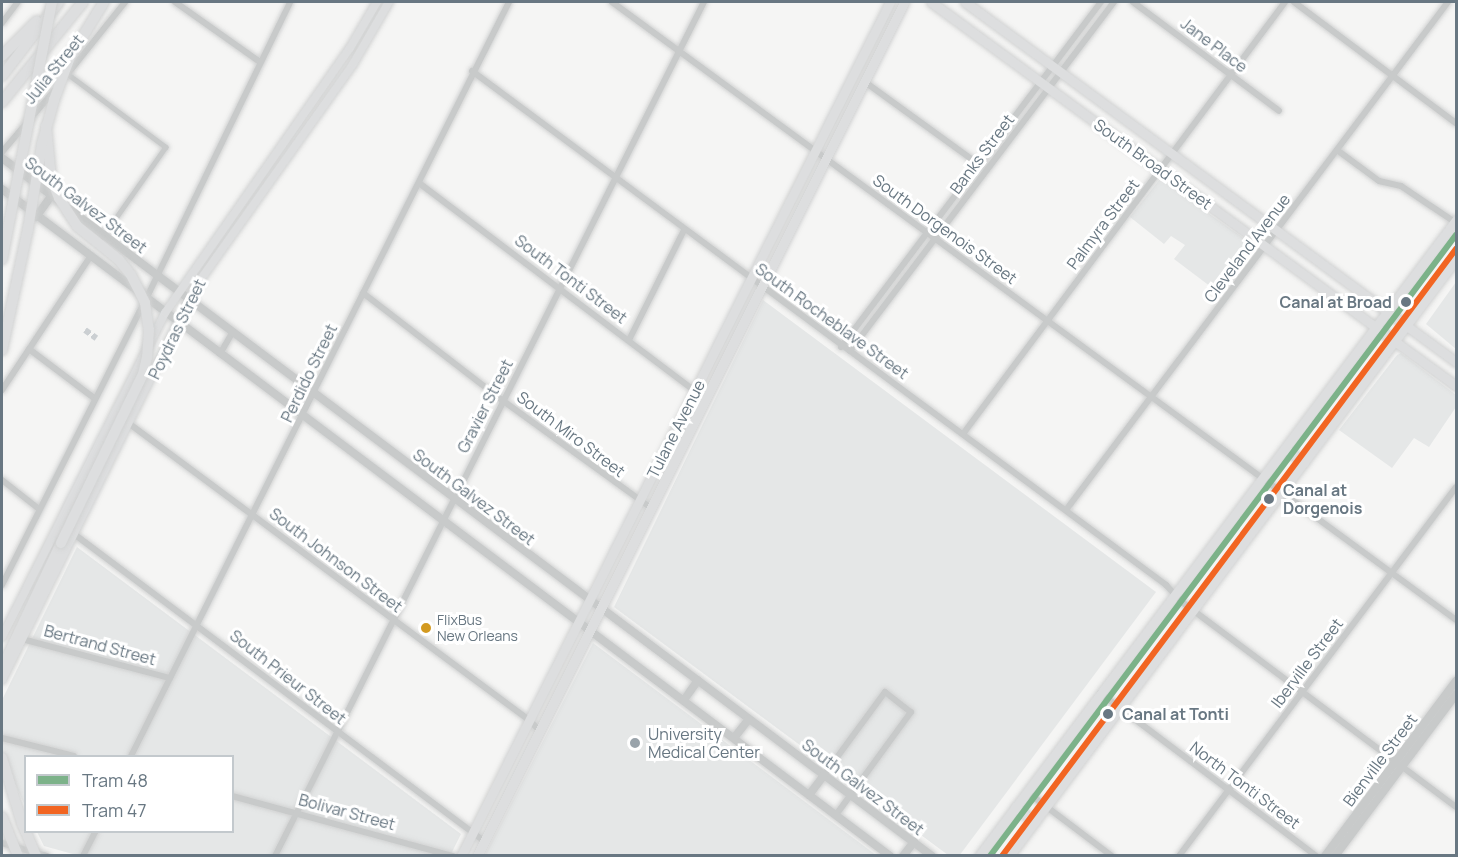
<!DOCTYPE html>
<html>
<head>
<meta charset="utf-8">
<style>
  body { margin:0 }
  #map { position:relative; width:1458px; height:857px; overflow:hidden; background:#f5f5f4; font-family:Manrope,sans-serif }
  div>[style] { position:absolute }
  [style*='--x'] { left:calc(var(--x)*1px); top:calc(var(--y)*1px); width:calc(var(--w)*1px); rotate:calc(var(--a)*1deg) }
  .built>* { inset:0; background:#e5e7e7 }
  .minor-tunnel>* { height:6px; margin-top:-3px; transform-origin:0; background:repeating-linear-gradient(90deg,#cbcfd2 0 6px,transparent 0 9px) }
  .roads { filter:drop-shadow(0 0 2px #d1d2d2) drop-shadow(0 0 2px #d1d2d2) }
  .pedestrian>* { height:4.5px; margin:-2.25px; padding:0 2.25px; transform-origin:2.25px; border-radius:2.25px; background:#c8caca }
  .minor>* { height:6px; margin:-3px; padding:0 3px; transform-origin:3px; border-radius:3px; background:#c8caca }
  .tertiary>* { height:8px; margin:-4px; padding:0 4px; transform-origin:4px; border-radius:4px; background:#c8caca }
  .secondary>* { height:8px; margin:-4px; padding:0 4px; transform-origin:4px; border-radius:4px; background:#dddedf }
  .primary>* { height:9px; margin:-4.5px; padding:0 4.5px; transform-origin:4.5px; border-radius:4.5px; background:#dddedf }
  .motorway>* { height:10px; margin:-5px; padding:0 5px; transform-origin:5px; border-radius:5px; background:#dddedf }
  .bridges { filter:drop-shadow(0 0 2px #d1d2d2) drop-shadow(0 0 2px #d1d2d2) }
  .motorway-bridge>* { height:10px; margin:-5px; padding:0 5px; transform-origin:5px; border-radius:5px; background:#dddedf }
  .tram-1>* { height:6px; margin:-3px; padding:0 3px; transform-origin:3px; border-radius:3px; background:#7cb289 }
  .tram-2>* { height:6px; margin:-3px; padding:0 3px; transform-origin:3px; border-radius:3px; background:#f26522 }
  .dots>* { width:16px; height:16px; translate:-50% -50%; box-sizing:border-box; border:3px solid #fff; border-radius:50% }
  span { translate:-50% -50%; white-space:nowrap; text-align:center; line-height:1.15; -webkit-text-stroke:6px #fff; paint-order:stroke }
  .bus-label { font-size:14px; color:#687782 }
  .left { translate:0 -50%; text-align:left }
  .street-label { font-size:16px; color:#687782 }
  .stop-label { font-size:16px; color:#687782; font-weight:700 }
  .right { translate:-100% -50%; text-align:right }
  .poi-label { font-size:16px; color:#687782 }
  .frame { position:absolute; inset:0; border:3px solid #687782; pointer-events:none }
  .legend { position:absolute; left:24px; top:755px; width:210px; height:78px; box-sizing:border-box; background:#fff; border:2px solid #c3c9cd; margin:0; padding:8px 10px; list-style:none; font-size:18px; color:#687782 }
  .legend li { display:flex; align-items:center; gap:12px; height:30px }
  .legend b { width:30px; border:2px solid #c3c9cd }
</style>
</head>
<body>
<div id="map">
  <div class="built">
    <i style="clip-path:polygon(1160px 179px,1256px 247px,1219px 293px,1174px 259px,1185px 245px,1171px 236px,1164px 244px,1130px 217px)"></i>
    <i style="clip-path:polygon(1456px 282px,1456px 349px,1426px 324px)"></i>
    <i style="clip-path:polygon(763px 300px,1156px 592px,959px 856px,948px 855px,614px 607px)"></i>
    <i style="clip-path:polygon(1401px 353px,1456px 395px,1456px 407px,1429px 447px,1414px 438px,1392px 468px,1339px 430px,1397px 355px)"></i>
    <i style="clip-path:polygon(77px 547px,461px 834px,450px 856px,80px 856px,44px 846px,37px 832px,232px 832px,232px 756px,26px 756px,25px 806px,2px 754px,2px 700px)"></i>
    <i style="clip-path:polygon(593px 643px,876px 855px,485px 855px)"></i>
  </div>
  <div class="minor-tunnel">
    <i style="--x:85;--y:330;--w:14;--a:36"></i>
  </div>
  <div class="roads">
    <div class="pedestrian">
      <i style="--x:68;--y:74;--w:122;--a:36.7"></i>
      <i style="--x:166;--y:147;--w:110;--a:125"></i>
    </div>
    <div class="minor">
      <i style="--x:175;--y:2;--w:104;--a:35.2"></i>
      <i style="--x:612;--y:2;--w:1046;--a:36.21"></i>
      <i style="--x:1133;--y:2;--w:182;--a:36.7"></i>
      <i style="--x:1294;--y:2;--w:202;--a:36.8"></i>
      <i style="--x:2;--y:23;--w:26;--a:-53"></i>
      <i style="--x:472;--y:71;--w:864;--a:36.52"></i>
      <i style="--x:1166;--y:585;--w:23;--a:47"></i>
      <i style="--x:1182;--y:602;--w:342;--a:36.8"></i>
      <i style="--x:66;--y:76;--w:95;--a:-51.4"></i>
      <i style="--x:865;--y:82;--w:143;--a:35.9"></i>
      <i style="--x:1337;--y:150;--w:52;--a:36.4"></i>
      <i style="--x:1379;--y:181;--w:23;--a:13"></i>
      <i style="--x:1401;--y:186;--w:66;--a:33.9"></i>
      <i style="--x:2;--y:152;--w:80;--a:-49.6"></i>
      <i style="--x:419;--y:183;--w:359;--a:37"></i>
      <i style="--x:363;--y:293;--w:175;--a:37.6"></i>
      <i style="--x:502;--y:400;--w:183;--a:35.9"></i>
      <i style="--x:629;--y:340;--w:123;--a:-63.4"></i>
      <i style="--x:841;--y:347;--w:432;--a:-53"></i>
      <i style="--x:29;--y:349;--w:81;--a:37"></i>
      <i style="--x:850;--y:351;--w:438;--a:-52.9"></i>
      <i style="--x:220;--y:354;--w:24;--a:-60"></i>
      <i style="--x:2;--y:390;--w:159;--a:-56.5"></i>
      <i style="--x:127;--y:422;--w:500;--a:36.55"></i>
      <i style="--x:529;--y:720;--w:16;--a:45"></i>
      <i style="--x:963;--y:434;--w:539;--a:-53.3"></i>
      <i style="--x:2;--y:480;--w:47;--a:38.1"></i>
      <i style="--x:1066;--y:510;--w:636;--a:-53.06"></i>
      <i style="--x:74;--y:534;--w:512;--a:36.83"></i>
      <i style="--x:2;--y:585;--w:320;--a:-63.3"></i>
      <i style="--x:146;--y:299;--w:330;--a:-64.1"></i>
      <i style="--x:22;--y:639;--w:153;--a:14.8"></i>
      <i style="--x:1100;--y:693;--w:271;--a:37"></i>
      <i style="--x:2;--y:738;--w:74;--a:14"></i>
      <i style="--x:131;--y:756;--w:843;--a:-63.37"></i>
      <i style="--x:824;--y:775;--w:103;--a:-53.7"></i>
      <i style="--x:885;--y:692;--w:33;--a:38"></i>
      <i style="--x:911;--y:712;--w:127;--a:126.1"></i>
      <i style="--x:1027;--y:792;--w:106;--a:37"></i>
      <i style="--x:232;--y:796;--w:229;--a:15.2"></i>
      <i style="--x:2;--y:843;--w:47;--a:16.1"></i>
      <i style="--x:83;--y:856;--w:27;--a:-63"></i>
      <i style="--x:275;--y:856;--w:956;--a:-63.33"></i>
      <i style="--x:1179;--y:856;--w:461;--a:-53.1"></i>
    </div>
    <div class="tertiary">
      <i style="--x:2;--y:158;--w:71;--a:37"></i>
      <i style="--x:2;--y:189;--w:1111;--a:36.91"></i>
      <i style="--x:69;--y:209;--w:1079;--a:36.86"></i>
      <i style="--x:36;--y:217;--w:27;--a:-54"></i>
      <i style="--x:684;--y:700;--w:24;--a:-55"></i>
      <i style="--x:734;--y:738;--w:24;--a:-52"></i>
      <i style="--x:809;--y:795;--w:25;--a:-53"></i>
      <i style="--x:903;--y:856;--w:18;--a:-52"></i>
      <i style="--x:1325;--y:856;--w:219;--a:-53.2"></i>
      <i style="--x:1335;--y:856;--w:202;--a:-53.2"></i>
    </div>
    <div class="secondary">
      <i style="--x:2;--y:637;--w:363;--a:-63.3"></i>
      <i style="--x:165;--y:313;--w:323;--a:-55.1"></i>
      <i style="--x:350;--y:48;--w:53;--a:-59.6"></i>
      <i style="--x:2;--y:680;--w:439;--a:-63.8"></i>
      <i style="--x:196;--y:286;--w:272;--a:-54.7"></i>
      <i style="--x:353;--y:64;--w:72;--a:-59.9"></i>
    </div>
    <div class="primary">
      <i style="--x:931;--y:2;--w:650;--a:36.18"></i>
      <i style="--x:965;--y:2;--w:609;--a:36.25"></i>
      <i style="--x:1285;--y:448;--w:24;--a:38"></i>
      <i style="--x:1015;--y:807;--w:25;--a:37"></i>
      <i style="--x:461;--y:856;--w:956;--a:-63.33"></i>
      <i style="--x:477;--y:856;--w:955;--a:-63.43"></i>
      <i style="--x:979;--y:856;--w:795;--a:-53.13"></i>
      <i style="--x:1009;--y:856;--w:746;--a:-53.18"></i>
    </div>
    <div class="motorway">
      <i style="--x:2;--y:56;--w:49;--a:-45"></i>
      <i style="--x:2;--y:76;--w:93;--a:-52.4"></i>
      <i style="--x:2;--y:102;--w:129;--a:-51"></i>
      <i style="--x:2;--y:668;--w:138;--a:-64.7"></i>
    </div>
  </div>
  <div class="bridges">
    <div class="motorway-bridge">
      <i style="--x:46;--y:126;--w:52;--a:84.5"></i>
      <i style="--x:51;--y:178;--w:22;--a:68"></i>
      <i style="--x:59;--y:198;--w:33;--a:57"></i>
      <i style="--x:77;--y:226;--w:54;--a:39"></i>
      <i style="--x:119;--y:260;--w:19;--a:51"></i>
      <i style="--x:131;--y:275;--w:31;--a:63"></i>
      <i style="--x:145;--y:303;--w:27;--a:82"></i>
      <i style="--x:149;--y:330;--w:27;--a:94"></i>
      <i style="--x:147;--y:357;--w:17;--a:103"></i>
      <i style="--x:143;--y:374;--w:188;--a:115.9"></i>
      <i style="--x:2;--y:259;--w:262;--a:-79"></i>
      <i style="--x:2;--y:350;--w:124;--a:-77.9"></i>
      <i style="--x:28;--y:229;--w:86;--a:-80.6"></i>
      <i style="--x:42;--y:144;--w:46;--a:-74.7"></i>
      <i style="--x:54;--y:100;--w:46;--a:-69.6"></i>
      <i style="--x:70;--y:57;--w:65;--a:-58.3"></i>
      <i style="--x:2;--y:758;--w:68;--a:72.9"></i>
      <i style="--x:22;--y:823;--w:36;--a:67"></i>
      <i style="--x:2;--y:817;--w:42;--a:67.7"></i>
    </div>
  </div>
  <div class="tram-1">
    <i style="--x:990;--y:856;--w:776;--a:-53.12"></i>
  </div>
  <div class="tram-2">
    <i style="--x:1002;--y:856;--w:758;--a:-53.21"></i>
  </div>
  <div class="dots">
    <i style="left:1406px;top:302px;background:#687782"></i>
    <i style="left:1269px;top:499px;background:#687782"></i>
    <i style="left:426px;top:628px;background:#d39a20"></i>
    <i style="left:1108px;top:714px;background:#687782"></i>
    <i style="left:635px;top:743px;background:#99a3aa"></i>
  </div>
  <div class="bus-label">
    <span class="left" style="left:437px;top:628px">FlixBus<br>New Orleans</span>
  </div>
  <div class="street-label">
    <span style="left:1214px;top:45px;rotate:37deg">Jane Place</span>
    <span style="left:54px;top:69px;rotate:-51deg">Julia Street</span>
    <span style="left:982px;top:154px;rotate:-53deg">Banks Street</span>
    <span style="left:1153px;top:164px;rotate:36deg">South Broad Street</span>
    <span style="left:86px;top:205px;rotate:37deg">South Galvez Street</span>
    <span style="left:1103px;top:224px;rotate:-53deg">Palmyra Street</span>
    <span style="left:945px;top:229px;rotate:36deg">South Dorgenois Street</span>
    <span style="left:1247px;top:248px;rotate:-53deg">Cleveland Avenue</span>
    <span style="left:571px;top:279px;rotate:37deg">South Tonti Street</span>
    <span style="left:832px;top:321px;rotate:36deg">South Rocheblave Street</span>
    <span style="left:177px;top:329px;rotate:-64deg">Poydras Street</span>
    <span style="left:309px;top:373px;rotate:-64deg">Perdido Street</span>
    <span style="left:485px;top:406px;rotate:-63deg">Gravier Street</span>
    <span style="left:676px;top:429px;rotate:-63deg">Tulane Avenue</span>
    <span style="left:571px;top:434px;rotate:37deg">South Miro Street</span>
    <span style="left:474px;top:497px;rotate:37deg">South Galvez Street</span>
    <span style="left:336px;top:560px;rotate:37deg">South Johnson Street</span>
    <span style="left:100px;top:645px;rotate:15deg">Bertrand Street</span>
    <span style="left:1307px;top:663px;rotate:-53deg">Iberville Street</span>
    <span style="left:288px;top:677px;rotate:38deg">South Prieur Street</span>
    <span style="left:1380px;top:760px;rotate:-53deg">Bienville Street</span>
    <span style="left:1245px;top:785px;rotate:37deg">North Tonti Street</span>
    <span style="left:863px;top:787px;rotate:37deg">South Galvez Street</span>
    <span style="left:347px;top:812px;rotate:15deg">Bolivar Street</span>
  </div>
  <div class="stop-label">
    <span class="right" style="left:1392px;top:302px">Canal at Broad</span>
    <span class="left" style="left:1283px;top:499px">Canal at<br>Dorgenois</span>
    <span class="left" style="left:1122px;top:714px">Canal at Tonti</span>
  </div>
  <div class="poi-label">
    <span class="left" style="left:648px;top:743px">University<br>Medical Center</span>
  </div>
  <div class="frame"></div>
  <ul class="legend">
  <li><b style="height:8px;background:#7cb289"></b>Tram 48</li>
  <li><b style="height:8px;background:#f26522"></b>Tram 47</li>
  </ul>
</div>
</body>
</html>
